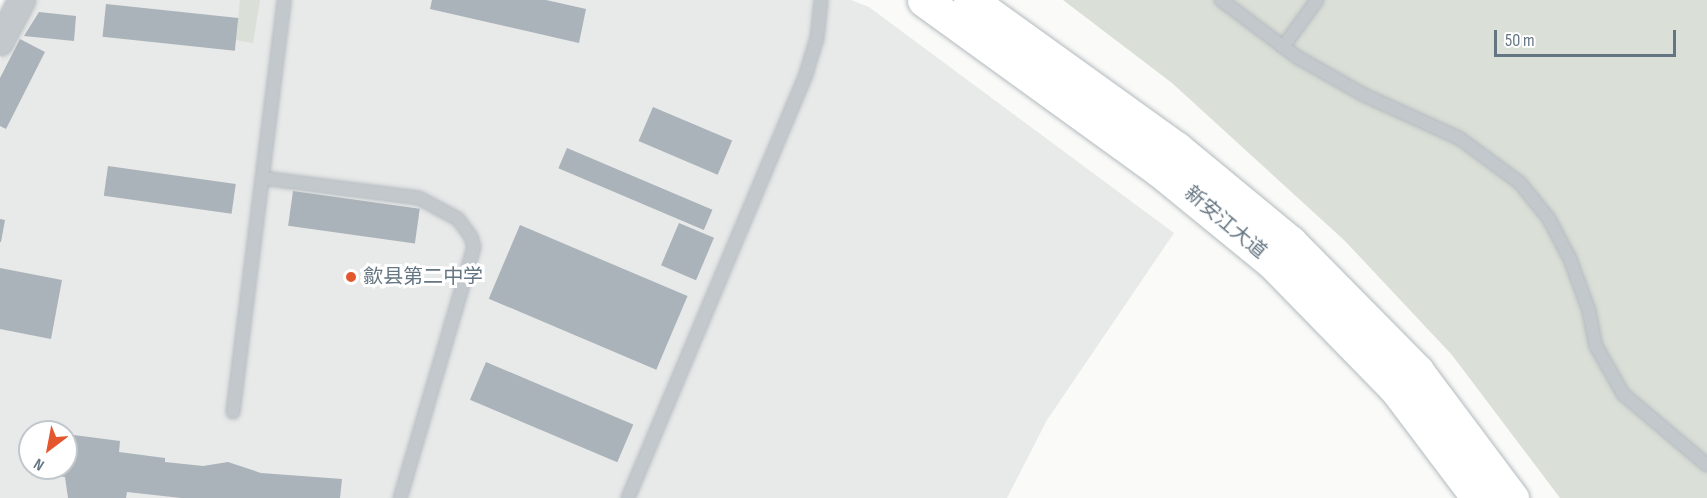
<!DOCTYPE html>
<html>
<head>
<meta charset="utf-8">
<style>
  body { margin:0 }
  #map { position:relative; width:1707px; height:498px; overflow:hidden; background:#fafaf8; font-family:"Sofia Sans Condensed","Noto Sans SC",sans-serif }
  div>[style] { position:absolute }
  [style*='--x'] { left:calc(var(--x)*1px); top:calc(var(--y)*1px); width:calc(var(--w)*1px); rotate:calc(var(--a)*1deg) }
  .built>* { inset:0; background:#e8e9e9 }
  .green>* { inset:0; background:#dadfd7 }
  .building>* { inset:0; background:#aab3b9; transform-origin:0 0 }
  .roads { filter:drop-shadow(0 0 2px #b3babf) drop-shadow(0 0 2px #b3babf) }
  .lane>* { height:12px; margin:-6px; padding:0 6px; transform-origin:6px; border-radius:6px; background:#c3c8cc }
  .street>* { height:26px; margin:-13px; padding:0 13px; transform-origin:13px; border-radius:13px; background:#c3c8cc }
  .secondary>* { height:33px; margin:-16.5px; padding:0 16.5px; transform-origin:16.5px; border-radius:16.5px; background:#fff }
  .dots>* { width:16px; height:16px; translate:-50% -50%; box-sizing:border-box; border:3px solid #fff; border-radius:50% }
  span { translate:-50% -50%; white-space:nowrap; text-align:center; line-height:1.15; -webkit-text-stroke:6px #fff; paint-order:stroke }
  .street-label { font-size:20px; color:#657683 }
  .poi-label { font-size:20px; color:#657683 }
  .left { translate:0 -50%; text-align:left }
  .north { position:absolute; left:18px; top:420px; width:60px; height:60px; box-sizing:border-box; background:#fff; border:2px solid #c1c8cd; border-radius:50%; rotate:212deg; font-size:16px; font-weight:700; line-height:24px; text-align:center; color:#657683 }
  .north::after { content:''; display:block; margin:auto; width:21px; height:27px; background:#e4572e; clip-path:polygon(50% 0,100% 100%,50% 72%,0 100%) }
  .scale { position:absolute; left:1494px; top:30px; width:182px; height:27px; box-sizing:border-box; border:3px solid #657683; border-top:0; padding-left:8px; font-size:18px; line-height:21px; white-space:nowrap; color:#657683; -webkit-text-stroke:4px #fff; paint-order:stroke }
</style>
</head>
<body>
<div id="map">
  <div class="built">
    <i style="clip-path:polygon(evenodd,33px 0,851px 0,869px 7px,1174px 233px,1047px 420px,1007px 498px,0 498px,0 60px,33px 0,30px 432px,66px 432px,66px 468px,30px 468px,30px 432px)"></i>
  </div>
  <div class="green">
    <i style="clip-path:polygon(240px 0,260px 0,253px 43px,236px 40px)"></i>
    <i style="clip-path:polygon(1063px 0,1707px 0,1707px 498px,1560px 498px,1452px 355px,1345px 241px,1172px 83px)"></i>
  </div>
  <div class="building">
    <i style="clip-path:polygon(432px 0,546px 0,586px 9px,579px 43px,430px 9px)"></i>
    <i style="left:106px;top:4px;width:133px;height:33px;rotate:6deg"></i>
    <i style="clip-path:polygon(39px 12px,76px 16px,74px 41px,24px 36px)"></i>
    <i style="clip-path:polygon(20px 39px,45px 52px,6px 129px,0 126px,0 78px)"></i>
    <i style="left:653px;top:107px;width:86px;height:37px;rotate:23deg"></i>
    <i style="left:567px;top:148px;width:158px;height:22px;rotate:23deg"></i>
    <i style="left:108px;top:166px;width:129px;height:30px;rotate:8deg"></i>
    <i style="left:293px;top:191px;width:128px;height:35px;rotate:8deg"></i>
    <i style="clip-path:polygon(0 219px,5px 220px,1px 242px,0 242px)"></i>
    <i style="left:679px;top:223px;width:38px;height:46px;rotate:23deg"></i>
    <i style="left:520px;top:225px;width:182px;height:80px;rotate:23deg"></i>
    <i style="clip-path:polygon(0 268px,62px 280px,51px 339px,0 329px)"></i>
    <i style="left:486px;top:362px;width:160px;height:41px;rotate:23deg"></i>
    <i style="clip-path:polygon(66px 434px,120px 441px,119px 452px,165px 458px,165px 462px,203px 466px,228px 462px,261px 473px,342px 479px,340px 498px,181px 498px,127px 492px,126px 498px,68px 498px,65px 477px,48px 475px,49px 468px,66px 468px)"></i>
  </div>
  <div class="roads">
    <div class="lane">
      <i style="--x:1221;--y:0;--w:95;--a:36.9"></i>
      <i style="--x:1297;--y:57;--w:77;--a:29.6"></i>
      <i style="--x:1364;--y:95;--w:104;--a:24.4"></i>
      <i style="--x:1459;--y:138;--w:76;--a:36.4"></i>
      <i style="--x:1520;--y:183;--w:46;--a:51.1"></i>
      <i style="--x:1549;--y:219;--w:45;--a:62.3"></i>
      <i style="--x:1570;--y:259;--w:55;--a:69.9"></i>
      <i style="--x:1589;--y:311;--w:36;--a:79"></i>
      <i style="--x:1596;--y:346;--w:55;--a:60.6"></i>
      <i style="--x:1623;--y:394;--w:110;--a:40.2"></i>
      <i style="--x:1283;--y:47;--w:58;--a:-54.1"></i>
      <i style="--x:262;--y:178;--w:158;--a:7.3"></i>
      <i style="--x:419;--y:198;--w:44;--a:28.3"></i>
      <i style="--x:458;--y:219;--w:22;--a:54"></i>
      <i style="--x:471;--y:237;--w:10;--a:73"></i>
      <i style="--x:474;--y:247;--w:262;--a:106.4"></i>
      <i style="--x:233;--y:412;--w:415;--a:-82.9"></i>
      <i style="--x:628;--y:498;--w:460;--a:-67.2"></i>
      <i style="--x:806;--y:74;--w:37;--a:-73"></i>
      <i style="--x:817;--y:39;--w:39;--a:-84"></i>
    </div>
    <div class="street">
      <i style="--x:0;--y:42;--w:47;--a:-62.4"></i>
    </div>
    <div class="secondary">
      <i style="--x:924;--y:0;--w:290;--a:35.9"></i>
      <i style="--x:1159;--y:170;--w:146;--a:39.2"></i>
      <i style="--x:1272;--y:262;--w:177;--a:45.7"></i>
      <i style="--x:1396;--y:389;--w:136;--a:53"></i>
      <i style="--x:970;--y:0;--w:254;--a:35.7"></i>
      <i style="--x:1176;--y:148;--w:148;--a:39.5"></i>
      <i style="--x:1290;--y:242;--w:181;--a:45.4"></i>
      <i style="--x:1417;--y:371;--w:159;--a:53.2"></i>
    </div>
  </div>
  <div class="dots">
    <i style="left:351px;top:277px;background:#e4572e"></i>
  </div>
  <div class="street-label">
    <span style="left:1225px;top:223px;rotate:40deg">新安江大道</span>
  </div>
  <div class="poi-label">
    <span class="left" style="left:363px;top:277px">歙县第二中学</span>
  </div>
  <div class="north">N</div>
  <div class="scale">50 m</div>
</div>
</body>
</html>
